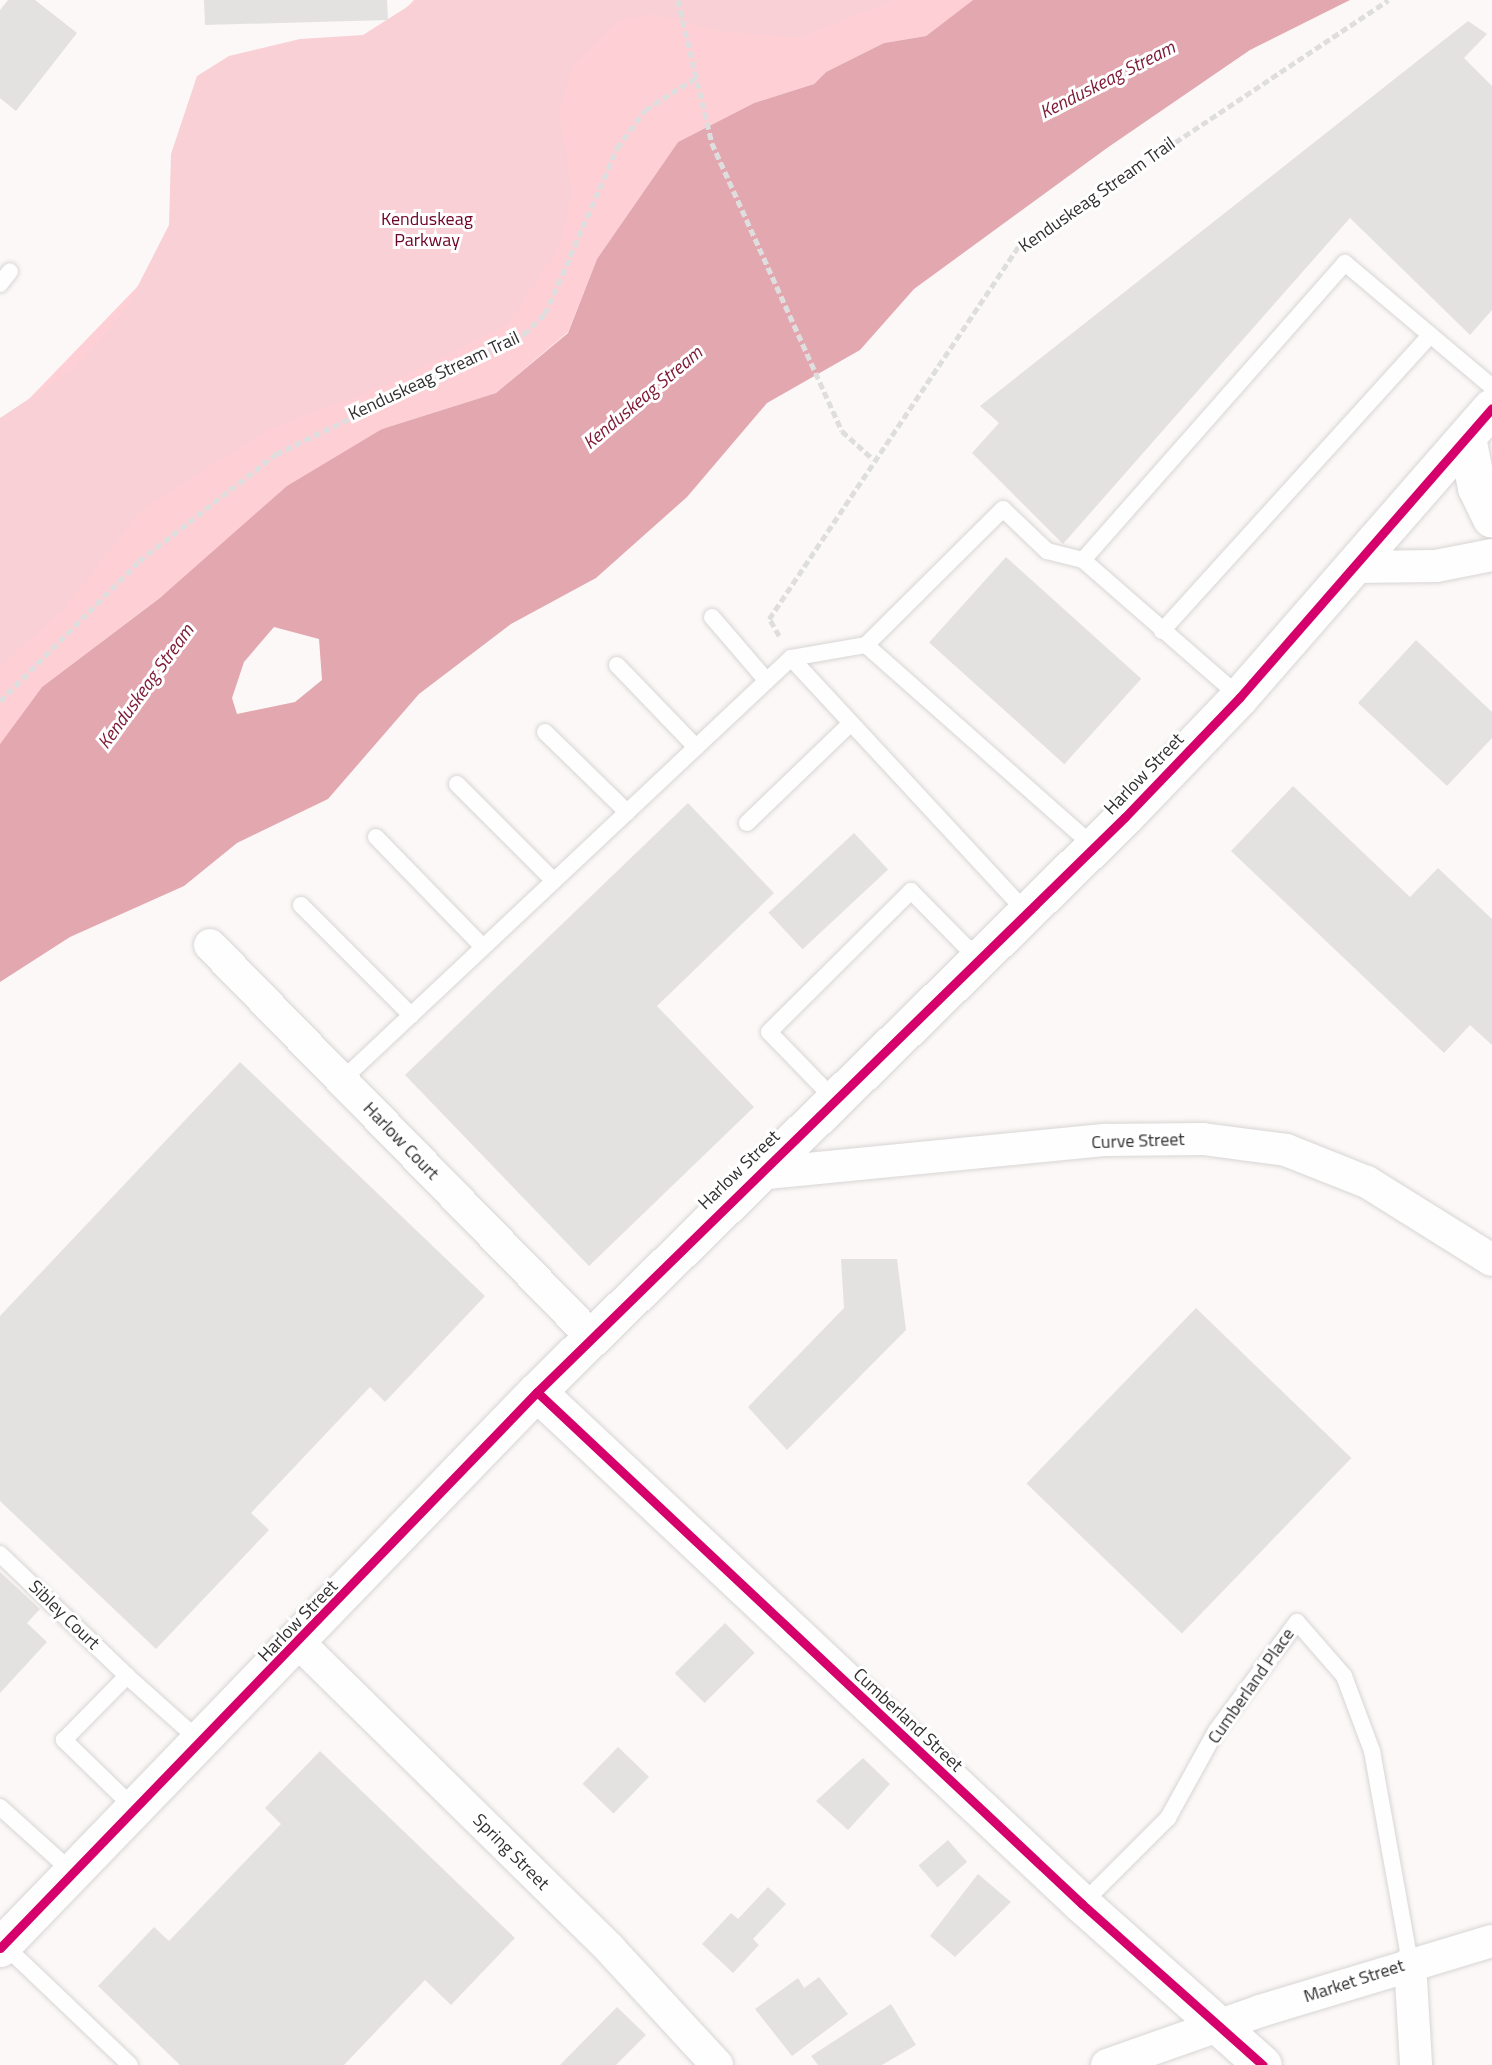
<!DOCTYPE html>
<html>
<head>
<meta charset="utf-8">
<style>
  body { margin:0 }
  #map { position:relative; width:1492px; height:2065px; overflow:hidden; background:#fcf8f8; font-family:"Titillium Web",sans-serif }
  div>[style] { position:absolute }
  [style*='--x'] { left:calc(var(--x)*1px); top:calc(var(--y)*1px); width:calc(var(--w)*1px); rotate:calc(var(--a)*1deg) }
  .green>* { inset:0; background:#fecfd5 }
  .forest>* { inset:0; background:#f9d0d5 }
  .water>* { inset:0; background:#e3a7b0 }
  .building>* { inset:0; background:#e4e1e1; transform-origin:0 0 }
  .path>* { height:4.5px; margin-top:-2.25px; transform-origin:0; background:repeating-linear-gradient(90deg,#dfdede 0 7px,transparent 0 10.5px) }
  .roads { filter:drop-shadow(0 0 2px #d8d5d5) drop-shadow(0 0 2px #d8d5d5) }
  .lane>* { height:16px; margin:-8px; padding:0 8px; transform-origin:8px; border-radius:8px; background:#fffefe }
  .street>* { height:32px; margin:-16px; padding:0 16px; transform-origin:16px; border-radius:16px; background:#fffefe }
  .secondary>* { height:38px; margin:-19px; padding:0 19px; transform-origin:19px; border-radius:19px; background:#fffefe }
  .cycleway>* { height:9px; margin:-4.5px; padding:0 4.5px; transform-origin:4.5px; border-radius:4.5px; background:#d6006c }
  span { translate:-50% -50%; white-space:nowrap; text-align:center; line-height:1.15; -webkit-text-stroke:6px #fff; paint-order:stroke }
  .street-label { font-size:18px; color:#312f2f }
  .park-label { font-size:18px; color:#6d0428 }
  .water-label { font-size:19px; color:#7d1934; font-style:italic }
</style>
</head>
<body>
<div id="map">
  <div class="green">
    <i style="clip-path:polygon(414px 0,973px 0,926px 36px,884px 43px,826px 72px,814px 84px,754px 103px,678px 142px,597px 259px,568px 332px,496px 393px,382px 429px,42px 687px,0 744px,0 429px)"></i>
  </div>
  <div class="forest">
    <i style="clip-path:polygon(418px 0,894px 0,799px 38px,719px 31px,652px 14px,618px 21px,572px 67px,559px 112px,572px 191px,560px 245px,507px 325px,381px 387px,271px 428px,142px 509px,63px 610px,0 666px,0 418px,74px 369px,125px 311px,169px 225px,171px 154px,197px 76px,229px 56px,300px 39px,363px 35px)"></i>
  </div>
  <div class="water">
    <i style="clip-path:polygon(evenodd,973px 0,1350px 0,1250px 50px,1107px 148px,914px 289px,860px 350px,767px 403px,687px 497px,596px 578px,511px 624px,419px 694px,328px 799px,237px 843px,184px 886px,70px 937px,0 982px,0 744px,42px 687px,161px 597px,287px 486px,382px 429px,496px 393px,568px 333px,597px 259px,678px 142px,754px 103px,814px 84px,826px 72px,884px 43px,926px 36px,973px 0,274px 627px,319px 639px,322px 680px,295px 702px,237px 714px,232px 698px,244px 662px,274px 627px)"></i>
  </div>
  <div class="building">
    <i style="clip-path:polygon(8px 0,35px 0,77px 33px,16px 111px,0 98px,0 10px)"></i>
    <i style="clip-path:polygon(204px 0,387px 0,388px 20px,205px 25px)"></i>
    <i style="clip-path:polygon(1468px 21px,1487px 34px,1464px 58px,1492px 86px,1492px 310px,1470px 335px,1350px 218px,1063px 544px,972px 453px,999px 423px,980px 406px)"></i>
    <i style="left:1006px;top:557px;width:182px;height:115px;rotate:42deg"></i>
    <i style="clip-path:polygon(1416px 640px,1492px 712px,1492px 738px,1447px 786px,1358px 703px)"></i>
    <i style="clip-path:polygon(1293px 786px,1410px 897px,1438px 868px,1492px 919px,1492px 1045px,1470px 1025px,1444px 1053px,1231px 851px)"></i>
    <i style="clip-path:polygon(688px 803px,774px 893px,657px 1006px,754px 1107px,589px 1266px,405px 1075px)"></i>
    <i style="left:854px;top:833px;width:50px;height:117px;rotate:47deg"></i>
    <i style="clip-path:polygon(240px 1062px,485px 1296px,385px 1402px,370px 1387px,251px 1513px,269px 1530px,156px 1649px,0 1501px,0 1316px)"></i>
    <i style="clip-path:polygon(841px 1259px,897px 1259px,906px 1330px,787px 1450px,748px 1407px,844px 1308px)"></i>
    <i style="left:1196px;top:1308px;width:216px;height:244px;rotate:44deg"></i>
    <i style="clip-path:polygon(0 1572px,40px 1609px,27px 1623px,47px 1642px,0 1693px)"></i>
    <i style="left:725px;top:1623px;width:42px;height:71px;rotate:45deg"></i>
    <i style="left:618px;top:1747px;width:43px;height:51px;rotate:44deg"></i>
    <i style="clip-path:polygon(320px 1751px,515px 1938px,451px 2005px,425px 1980px,344px 2065px,180px 2065px,98px 1986px,154px 1927px,169px 1941px,281px 1824px,265px 1808px)"></i>
    <i style="clip-path:polygon(863px 1758px,890px 1784px,848px 1830px,816px 1801px)"></i>
    <i style="left:948px;top:1840px;width:29px;height:39px;rotate:49deg"></i>
    <i style="clip-path:polygon(978px 1874px,1011px 1902px,955px 1957px,930px 1936px)"></i>
    <i style="clip-path:polygon(768px 1887px,786px 1904px,753px 1939px,759px 1945px,733px 1973px,702px 1944px,731px 1913px,738px 1919px)"></i>
    <i style="clip-path:polygon(819px 1977px,848px 2014px,792px 2056px,755px 2009px,798px 1978px,804px 1988px)"></i>
    <i style="clip-path:polygon(891px 2004px,916px 2045px,882px 2065px,818px 2065px,811px 2056px)"></i>
    <i style="clip-path:polygon(617px 2007px,646px 2035px,616px 2065px,560px 2065px)"></i>
  </div>
  <div class="path">
    <i style="--x:678;--y:0;--w:147;--a:76.6"></i>
    <i style="--x:712;--y:143;--w:316;--a:65.7"></i>
    <i style="--x:842;--y:431;--w:42;--a:42.1"></i>
    <i style="--x:779;--y:636;--w:20;--a:-120"></i>
    <i style="--x:769;--y:619;--w:448;--a:-56.2"></i>
    <i style="--x:1018;--y:247;--w:445;--a:-33.7"></i>
    <i style="--x:0;--y:701;--w:197;--a:-45.2"></i>
    <i style="--x:139;--y:561;--w:174;--a:-38"></i>
    <i style="--x:276;--y:454;--w:276;--a:-25.8"></i>
    <i style="--x:524;--y:334;--w:29;--a:-44"></i>
    <i style="--x:545;--y:314;--w:181;--a:-66.6"></i>
    <i style="--x:617;--y:148;--w:47;--a:-53.6"></i>
    <i style="--x:645;--y:110;--w:59;--a:-32.6"></i>
  </div>
  <div class="roads">
    <div class="lane">
      <i style="--x:0;--y:284;--w:16;--a:-52"></i>
      <i style="--x:1083;--y:560;--w:396;--a:-48.6"></i>
      <i style="--x:1345;--y:263;--w:192;--a:40.1"></i>
      <i style="--x:712;--y:617;--w:84;--a:49.3"></i>
      <i style="--x:1162;--y:631;--w:399;--a:-47.8"></i>
      <i style="--x:866;--y:645;--w:305;--a:41.5"></i>
      <i style="--x:791;--y:658;--w:347;--a:47.2"></i>
      <i style="--x:617;--y:665;--w:114;--a:46.1"></i>
      <i style="--x:545;--y:732;--w:115;--a:44.3"></i>
      <i style="--x:457;--y:784;--w:137;--a:45"></i>
      <i style="--x:747;--y:823;--w:144;--a:-43.9"></i>
      <i style="--x:376;--y:837;--w:153;--a:45.8"></i>
      <i style="--x:301;--y:905;--w:156;--a:45"></i>
      <i style="--x:342;--y:1080;--w:616;--a:-43.22"></i>
      <i style="--x:791;--y:658;--w:76;--a:-9.8"></i>
      <i style="--x:866;--y:645;--w:193;--a:-44.8"></i>
      <i style="--x:1003;--y:509;--w:61;--a:43.7"></i>
      <i style="--x:1047;--y:551;--w:37;--a:14"></i>
      <i style="--x:1083;--y:560;--w:208;--a:41.1"></i>
      <i style="--x:834;--y:1099;--w:93;--a:-134.1"></i>
      <i style="--x:769;--y:1032;--w:200;--a:-44.8"></i>
      <i style="--x:911;--y:891;--w:97;--a:45.4"></i>
      <i style="--x:0;--y:1554;--w:176;--a:43.8"></i>
      <i style="--x:0;--y:1807;--w:94;--a:42"></i>
      <i style="--x:134;--y:1808;--w:98;--a:-135.8"></i>
      <i style="--x:64;--y:1740;--w:90;--a:-45.5"></i>
      <i style="--x:127;--y:1676;--w:99;--a:41.7"></i>
      <i style="--x:1082;--y:1904;--w:122;--a:-45"></i>
      <i style="--x:1168;--y:1818;--w:99;--a:-61.1"></i>
      <i style="--x:1216;--y:1731;--w:136;--a:-53.4"></i>
      <i style="--x:1297;--y:1622;--w:72;--a:49"></i>
      <i style="--x:1344;--y:1676;--w:80;--a:69.5"></i>
      <i style="--x:1372;--y:1751;--w:215;--a:79.8"></i>
      <i style="--x:3;--y:1944;--w:175;--a:43.6"></i>
    </div>
    <div class="street">
      <i style="--x:1355;--y:567;--w:81;--a:-0.7"></i>
      <i style="--x:1436;--y:566;--w:57;--a:-11.1"></i>
      <i style="--x:210;--y:945;--w:547;--a:45.74"></i>
      <i style="--x:757;--y:1174;--w:351;--a:-5.6"></i>
      <i style="--x:1106;--y:1140;--w:97;--a:-0.6"></i>
      <i style="--x:1203;--y:1139;--w:84;--a:7.5"></i>
      <i style="--x:1286;--y:1150;--w:87;--a:21.6"></i>
      <i style="--x:1367;--y:1182;--w:147;--a:32"></i>
      <i style="--x:299;--y:1643;--w:436;--a:44.5"></i>
      <i style="--x:610;--y:1949;--w:158;--a:47.3"></i>
      <i style="--x:1410;--y:1963;--w:102;--a:86.6"></i>
      <i style="--x:1107;--y:2065;--w:162;--a:-19.4"></i>
      <i style="--x:1260;--y:2011;--w:242;--a:-16.8"></i>
    </div>
    <div class="secondary">
      <i style="--x:1467;--y:438;--w:51;--a:78.7"></i>
      <i style="--x:1477;--y:488;--w:34;--a:64"></i>
      <i style="--x:537;--y:1392;--w:748;--a:43.21"></i>
      <i style="--x:1082;--y:1904;--w:242;--a:41.7"></i>
      <i style="--x:0;--y:1948;--w:773;--a:-46"></i>
      <i style="--x:537;--y:1392;--w:822;--a:-44.36"></i>
      <i style="--x:1125;--y:817;--w:166;--a:-46.2"></i>
      <i style="--x:1240;--y:697;--w:383;--a:-48.9"></i>
    </div>
  </div>
  <div class="cycleway">
    <i style="--x:537;--y:1392;--w:748;--a:43.21"></i>
    <i style="--x:1082;--y:1904;--w:242;--a:41.7"></i>
    <i style="--x:0;--y:1948;--w:773;--a:-46"></i>
    <i style="--x:537;--y:1392;--w:822;--a:-44.36"></i>
    <i style="--x:1125;--y:817;--w:166;--a:-46.2"></i>
    <i style="--x:1240;--y:697;--w:383;--a:-48.9"></i>
  </div>
  <div class="street-label">
    <span style="left:1097px;top:195px;rotate:-35deg">Kenduskeag Stream Trail</span>
    <span style="left:434px;top:376px;rotate:-25deg">Kenduskeag Stream Trail</span>
    <span style="left:1144px;top:774px;rotate:-46deg">Harlow Street</span>
    <span style="left:401px;top:1141px;rotate:46deg">Harlow Court</span>
    <span style="left:1138px;top:1141px;rotate:-2deg">Curve Street</span>
    <span style="left:739px;top:1170px;rotate:-44deg">Harlow Street</span>
    <span style="left:64px;top:1615px;rotate:44deg">Sibley Court</span>
    <span style="left:298px;top:1621px;rotate:-46deg">Harlow Street</span>
    <span style="left:1251px;top:1686px;rotate:-55deg">Cumberland Place</span>
    <span style="left:908px;top:1720px;rotate:43deg">Cumberland Street</span>
    <span style="left:511px;top:1852px;rotate:45deg">Spring Street</span>
    <span style="left:1354px;top:1981px;rotate:-18deg">Market Street</span>
  </div>
  <div class="park-label">
    <span style="left:427px;top:230px">Kenduskeag<br>Parkway</span>
  </div>
  <div class="water-label">
    <span style="left:1107px;top:79px;rotate:-27deg">Kenduskeag Stream</span>
    <span style="left:642px;top:397px;rotate:-40deg">Kenduskeag Stream</span>
    <span style="left:145px;top:686px;rotate:-54deg">Kenduskeag Stream</span>
  </div>
</div>
</body>
</html>
